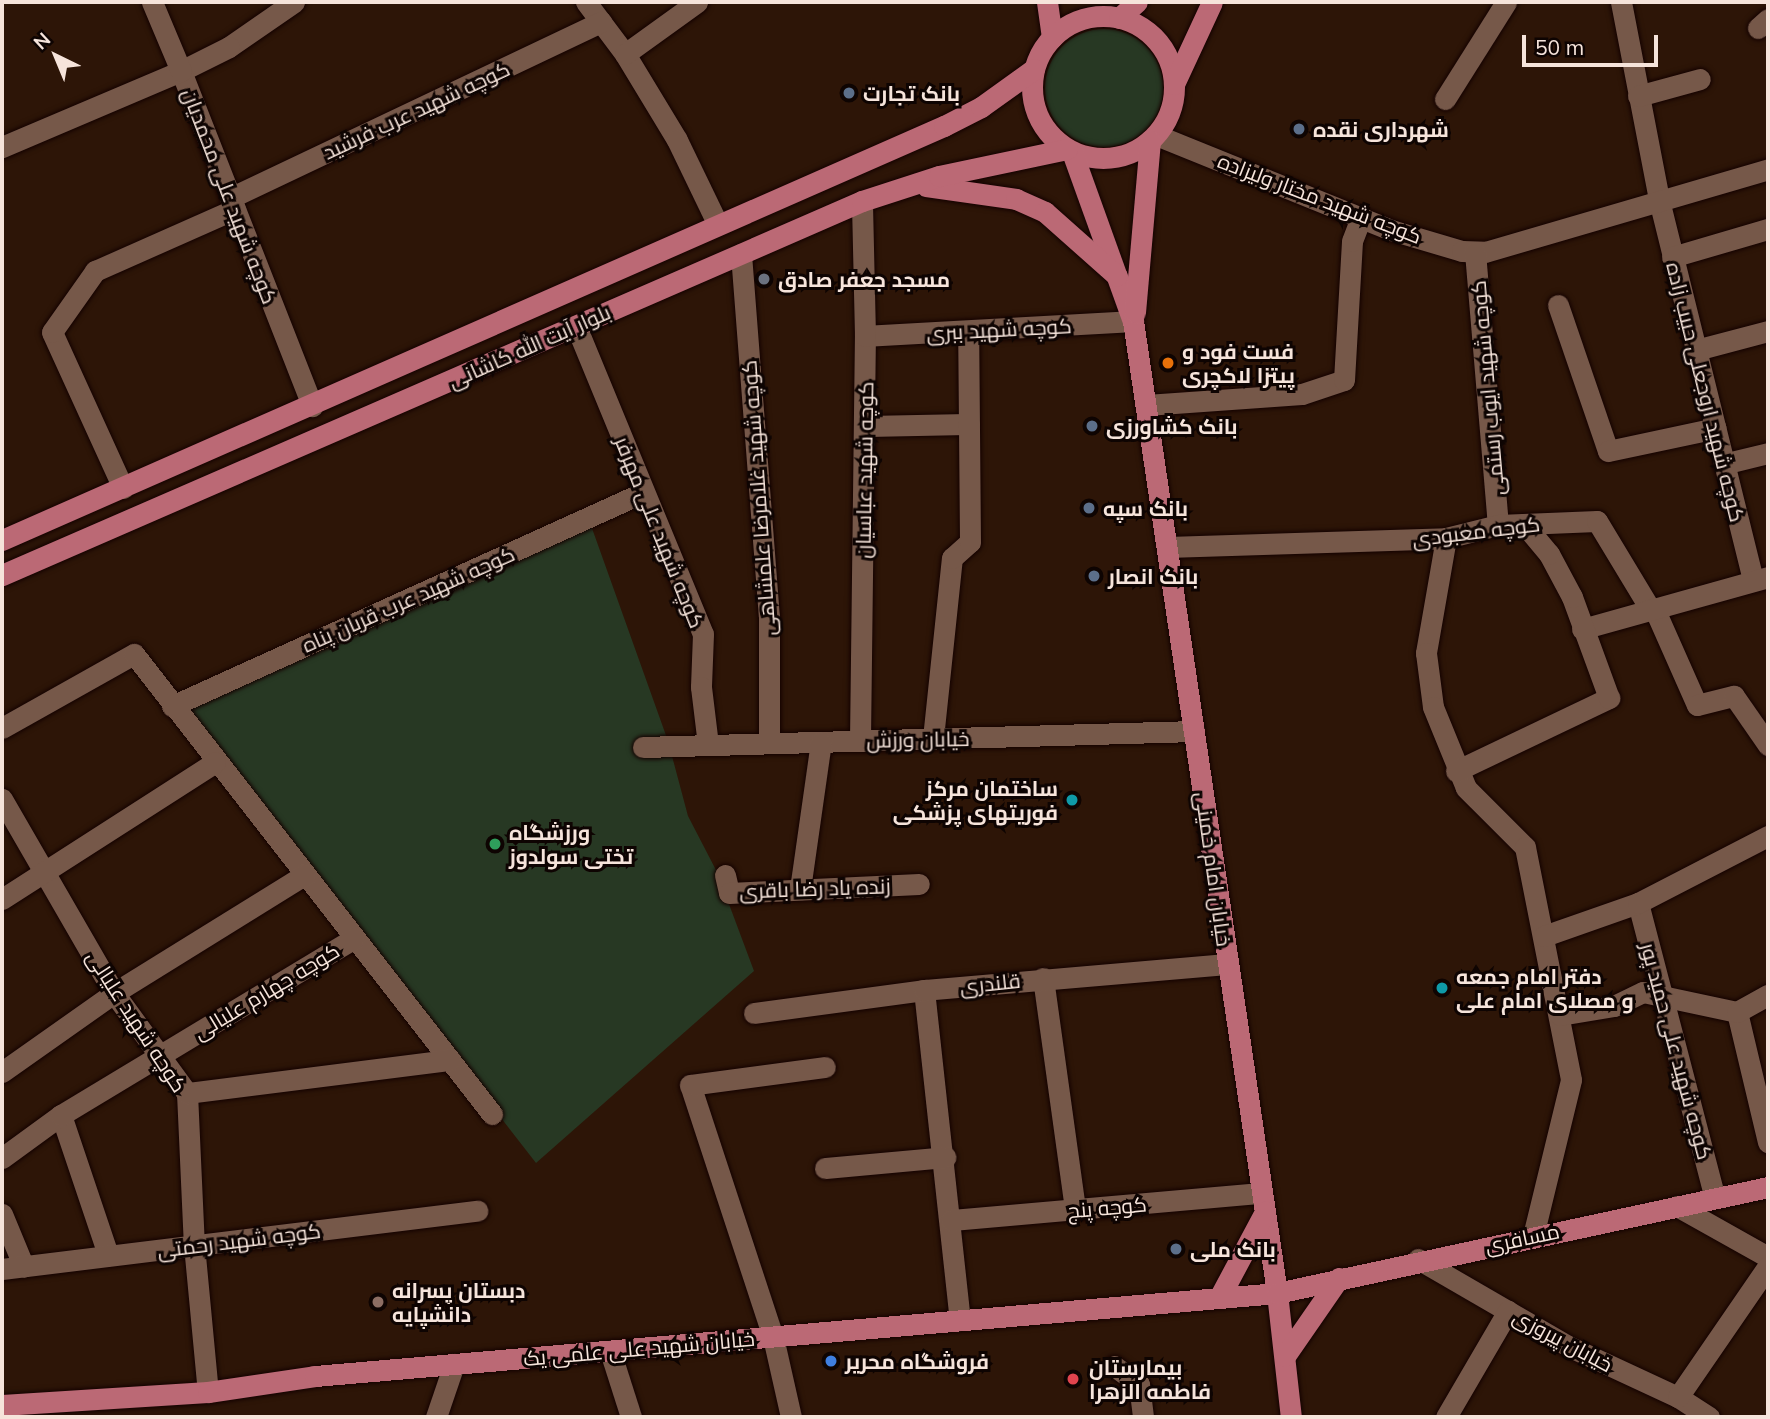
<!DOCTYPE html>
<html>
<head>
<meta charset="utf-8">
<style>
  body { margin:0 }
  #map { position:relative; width:1770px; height:1419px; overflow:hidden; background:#2d1507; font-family:Mulish,Cairo,sans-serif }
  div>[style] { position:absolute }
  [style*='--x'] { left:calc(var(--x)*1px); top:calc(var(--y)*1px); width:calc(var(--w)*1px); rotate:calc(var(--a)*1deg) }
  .green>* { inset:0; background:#273823 }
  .round { border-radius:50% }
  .roads { filter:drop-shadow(0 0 2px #140200) drop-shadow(0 0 2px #140200) }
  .minor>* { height:21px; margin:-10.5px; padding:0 10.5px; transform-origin:10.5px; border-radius:10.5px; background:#765849 }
  .major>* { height:21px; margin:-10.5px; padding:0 10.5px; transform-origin:10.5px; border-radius:10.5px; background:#bb6975 }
  .major>.ring { margin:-10.5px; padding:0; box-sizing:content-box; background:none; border:21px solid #bb6975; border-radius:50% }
  .dots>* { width:19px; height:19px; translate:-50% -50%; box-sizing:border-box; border:4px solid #0e0402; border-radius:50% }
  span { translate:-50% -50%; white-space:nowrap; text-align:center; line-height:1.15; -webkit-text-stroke:6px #0e0402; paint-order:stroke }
  .poi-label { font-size:21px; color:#f6e4db; font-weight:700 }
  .left { translate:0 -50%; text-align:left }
  .right { translate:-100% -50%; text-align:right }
  .street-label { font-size:21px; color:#f6e4db }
  .frame { position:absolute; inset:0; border:4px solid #f6e4db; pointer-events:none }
  .north { position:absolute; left:21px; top:21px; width:70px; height:70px; -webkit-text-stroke:5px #0e0402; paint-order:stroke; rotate:317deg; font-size:19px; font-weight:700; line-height:28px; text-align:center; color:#f6e4db }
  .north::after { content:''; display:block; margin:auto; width:24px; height:32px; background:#f6e4db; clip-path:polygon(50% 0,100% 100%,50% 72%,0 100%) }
  .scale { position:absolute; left:1522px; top:35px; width:136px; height:32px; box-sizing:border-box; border:4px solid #f6e4db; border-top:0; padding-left:9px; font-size:21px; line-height:24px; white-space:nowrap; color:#f6e4db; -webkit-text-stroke:5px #0e0402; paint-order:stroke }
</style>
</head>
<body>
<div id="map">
  <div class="green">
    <i class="round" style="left:1045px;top:29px;width:118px;height:118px"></i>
    <i style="clip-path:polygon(588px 517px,668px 741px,688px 816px,717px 872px,754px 971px,536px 1163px,182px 708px)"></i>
  </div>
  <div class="roads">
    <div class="minor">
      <i style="--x:294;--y:2;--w:79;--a:145.3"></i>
      <i style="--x:229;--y:47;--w:54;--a:153.4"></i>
      <i style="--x:181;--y:71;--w:360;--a:68.6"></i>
      <i style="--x:586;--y:2;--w:65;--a:53.1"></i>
      <i style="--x:625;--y:54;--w:100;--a:58.8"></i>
      <i style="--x:677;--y:140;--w:94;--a:64.2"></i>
      <i style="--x:1621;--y:2;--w:206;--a:79.1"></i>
      <i style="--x:1660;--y:204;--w:386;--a:76.1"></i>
      <i style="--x:1758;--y:28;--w:13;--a:-42"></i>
      <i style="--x:625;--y:54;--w:89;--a:-35.8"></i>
      <i style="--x:1638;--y:96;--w:64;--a:-15.3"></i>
      <i style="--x:1445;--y:99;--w:115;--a:-57.8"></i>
      <i style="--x:1156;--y:135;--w:253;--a:22"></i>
      <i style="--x:1391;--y:230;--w:74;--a:16.5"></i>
      <i style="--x:1462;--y:251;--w:23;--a:2"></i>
      <i style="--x:1485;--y:252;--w:295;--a:-16.3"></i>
      <i style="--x:2;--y:147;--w:194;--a:-23"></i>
      <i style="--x:181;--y:71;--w:75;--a:-112.8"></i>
      <i style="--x:230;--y:198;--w:411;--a:-25.4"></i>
      <i style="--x:1475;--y:252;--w:274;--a:85.2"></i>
      <i style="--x:741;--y:254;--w:363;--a:85.6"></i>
      <i style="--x:769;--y:616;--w:127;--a:90"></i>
      <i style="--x:1672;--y:257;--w:100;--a:-16.3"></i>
      <i style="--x:1558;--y:305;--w:154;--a:71.1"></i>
      <i style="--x:1608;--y:451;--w:110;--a:-12"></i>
      <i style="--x:576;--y:326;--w:333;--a:67.6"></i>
      <i style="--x:703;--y:634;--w:53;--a:92.2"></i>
      <i style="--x:701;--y:687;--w:58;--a:83.1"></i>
      <i style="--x:865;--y:336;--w:268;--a:-3.2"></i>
      <i style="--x:1696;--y:350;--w:74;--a:-14.8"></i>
      <i style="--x:1146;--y:405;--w:156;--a:-4"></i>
      <i style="--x:1302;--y:394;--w:44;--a:-18.4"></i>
      <i style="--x:1344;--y:380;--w:139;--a:-86.7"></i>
      <i style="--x:1352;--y:241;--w:26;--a:-69"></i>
      <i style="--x:865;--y:426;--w:104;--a:-1.1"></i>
      <i style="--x:1723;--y:464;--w:46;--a:-13.7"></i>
      <i style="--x:123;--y:488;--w:171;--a:-114.5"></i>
      <i style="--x:52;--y:332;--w:75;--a:-54.8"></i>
      <i style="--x:95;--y:271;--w:153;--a:-23.9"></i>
      <i style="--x:1446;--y:538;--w:117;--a:99.9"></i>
      <i style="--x:1426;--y:653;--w:54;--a:82.6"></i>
      <i style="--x:1433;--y:707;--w:87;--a:67.8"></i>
      <i style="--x:1466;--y:788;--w:83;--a:45"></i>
      <i style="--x:1525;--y:847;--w:237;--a:78.8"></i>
      <i style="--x:1571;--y:1080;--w:161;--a:103.7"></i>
      <i style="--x:1167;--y:547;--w:279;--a:-1.8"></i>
      <i style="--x:1446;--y:538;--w:54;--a:-14"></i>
      <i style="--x:1498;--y:525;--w:99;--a:-2.3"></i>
      <i style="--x:1597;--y:521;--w:103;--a:58.9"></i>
      <i style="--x:1654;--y:608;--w:106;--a:66.1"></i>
      <i style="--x:1697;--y:705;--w:38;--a:-14"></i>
      <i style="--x:1734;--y:696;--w:60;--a:55.2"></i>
      <i style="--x:1582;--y:629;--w:193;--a:-15.6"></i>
      <i style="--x:172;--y:706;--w:518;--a:-24.39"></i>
      <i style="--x:2;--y:728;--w:151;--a:-29.3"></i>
      <i style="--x:134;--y:654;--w:583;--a:52.11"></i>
      <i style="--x:933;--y:738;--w:181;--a:-84"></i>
      <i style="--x:952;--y:558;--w:24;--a:-42"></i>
      <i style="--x:970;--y:542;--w:211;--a:-90.5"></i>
      <i style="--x:860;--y:740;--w:404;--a:-89.3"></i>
      <i style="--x:865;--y:336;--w:135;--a:-91.3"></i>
      <i style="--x:643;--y:747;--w:551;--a:-1.66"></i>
      <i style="--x:1456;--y:771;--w:170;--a:-25.5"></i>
      <i style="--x:1609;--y:698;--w:108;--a:-110.1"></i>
      <i style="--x:1572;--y:597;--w:49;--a:-118.1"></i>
      <i style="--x:1549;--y:554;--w:39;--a:-130"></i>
      <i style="--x:2;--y:799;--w:224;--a:60"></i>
      <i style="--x:114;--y:993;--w:124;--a:53.9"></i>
      <i style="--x:187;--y:1093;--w:152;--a:87.4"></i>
      <i style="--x:194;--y:1245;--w:148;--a:84.6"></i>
      <i style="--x:725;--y:875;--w:18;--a:77"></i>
      <i style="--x:729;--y:893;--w:190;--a:-2.7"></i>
      <i style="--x:800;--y:889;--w:148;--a:-81.9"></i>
      <i style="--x:2;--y:899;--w:253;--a:-32.7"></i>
      <i style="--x:1638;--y:903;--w:305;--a:75.4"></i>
      <i style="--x:1544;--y:936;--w:100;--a:-19.3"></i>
      <i style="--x:1638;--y:903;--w:146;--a:-27.3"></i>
      <i style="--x:1043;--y:978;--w:233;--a:82.1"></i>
      <i style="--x:924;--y:990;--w:332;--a:83.8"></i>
      <i style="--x:1737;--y:1012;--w:134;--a:76.6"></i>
      <i style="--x:754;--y:1013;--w:172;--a:-7.7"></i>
      <i style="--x:924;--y:990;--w:305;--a:-4.9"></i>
      <i style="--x:1560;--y:1015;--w:55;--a:-9.5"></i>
      <i style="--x:1614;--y:1006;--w:32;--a:-26"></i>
      <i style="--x:1643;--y:992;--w:96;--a:12"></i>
      <i style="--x:1737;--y:1012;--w:35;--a:-29"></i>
      <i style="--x:2;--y:1072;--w:137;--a:-35.2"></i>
      <i style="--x:114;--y:993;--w:224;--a:-31.8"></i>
      <i style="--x:187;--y:1093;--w:265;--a:-7.2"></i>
      <i style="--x:61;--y:1115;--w:148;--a:71.4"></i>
      <i style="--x:2;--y:1158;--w:73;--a:-36.1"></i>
      <i style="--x:61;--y:1115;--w:342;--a:-31.1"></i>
      <i style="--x:825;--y:1168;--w:121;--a:-5.2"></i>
      <i style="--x:1677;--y:1206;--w:104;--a:29.3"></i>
      <i style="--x:2;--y:1214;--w:57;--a:67.5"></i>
      <i style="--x:951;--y:1220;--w:312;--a:-5"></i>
      <i style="--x:1418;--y:1259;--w:173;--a:30.1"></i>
      <i style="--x:1568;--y:1346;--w:121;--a:24.9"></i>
      <i style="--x:1678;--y:1397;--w:37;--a:33"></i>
      <i style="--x:2;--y:1269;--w:479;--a:-7"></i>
      <i style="--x:610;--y:1351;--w:69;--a:72.3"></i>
      <i style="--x:1114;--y:1366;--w:31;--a:36"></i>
      <i style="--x:1139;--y:1384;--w:33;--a:83"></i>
      <i style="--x:1678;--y:1397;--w:159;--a:-55.5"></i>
      <i style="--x:436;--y:1417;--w:56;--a:-71.2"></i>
      <i style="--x:791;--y:1417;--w:82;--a:-102.7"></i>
      <i style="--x:773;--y:1337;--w:265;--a:-108.2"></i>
      <i style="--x:690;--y:1085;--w:136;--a:-7.6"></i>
      <i style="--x:1446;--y:1417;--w:123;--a:-59.7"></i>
    </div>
    <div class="major">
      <i style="--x:1047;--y:2;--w:36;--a:82"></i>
      <i class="ring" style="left:1032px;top:16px;width:121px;height:121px"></i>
      <i style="--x:1119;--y:18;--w:24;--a:-42"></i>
      <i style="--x:1174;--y:84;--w:90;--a:-65.1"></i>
      <i style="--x:1072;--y:152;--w:180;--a:70.2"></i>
      <i style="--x:1133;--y:321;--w:983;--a:81.57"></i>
      <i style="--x:1277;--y:1293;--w:125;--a:83.6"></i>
      <i style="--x:926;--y:186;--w:91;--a:8.2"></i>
      <i style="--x:1016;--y:199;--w:32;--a:24"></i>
      <i style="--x:1045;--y:212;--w:96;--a:41.6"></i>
      <i style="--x:1135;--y:312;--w:172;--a:-85"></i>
      <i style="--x:2;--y:540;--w:1029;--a:-23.73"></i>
      <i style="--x:944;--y:126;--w:42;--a:-27.2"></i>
      <i style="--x:981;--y:107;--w:65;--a:-35.6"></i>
      <i style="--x:2;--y:575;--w:938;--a:-23.5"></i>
      <i style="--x:862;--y:201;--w:81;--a:-18"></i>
      <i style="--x:939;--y:176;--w:131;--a:-11.9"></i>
      <i style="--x:1219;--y:1298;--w:98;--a:-61.9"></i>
      <i style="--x:1285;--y:1356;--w:95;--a:-55.3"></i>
      <i style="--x:2;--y:1405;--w:206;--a:-3.6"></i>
      <i style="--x:208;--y:1392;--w:108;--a:-8.5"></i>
      <i style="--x:315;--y:1376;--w:966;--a:-4.93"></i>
      <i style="--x:1277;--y:1293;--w:502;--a:-12.18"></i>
    </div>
  </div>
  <div class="dots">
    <i style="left:849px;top:93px;background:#5c6f8a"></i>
    <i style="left:1299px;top:129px;background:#5c6f8a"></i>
    <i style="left:764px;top:279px;background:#6b7280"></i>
    <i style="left:1168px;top:363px;background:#e8710a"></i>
    <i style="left:1092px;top:426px;background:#5c6f8a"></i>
    <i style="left:1089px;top:508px;background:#5c6f8a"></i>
    <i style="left:1094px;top:576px;background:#5c6f8a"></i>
    <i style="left:1072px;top:800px;background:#0f9aa8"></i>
    <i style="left:495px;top:844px;background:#2e9e5b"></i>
    <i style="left:1442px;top:988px;background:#0f9aa8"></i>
    <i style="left:1176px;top:1249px;background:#5c6f8a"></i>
    <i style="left:378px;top:1302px;background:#8d6e63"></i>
    <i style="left:831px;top:1361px;background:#3f7fe0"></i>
    <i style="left:1073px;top:1379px;background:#e0444e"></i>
  </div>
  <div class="poi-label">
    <span class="left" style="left:863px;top:93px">بانک تجارت</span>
    <span class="left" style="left:1313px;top:129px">شهرداری نقده</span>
    <span class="left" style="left:778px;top:279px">مسجد جعفر صادق</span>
    <span class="left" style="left:1182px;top:363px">فست فود و<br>پیتزا لاکچری</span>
    <span class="left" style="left:1106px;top:426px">بانک کشاورزی</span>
    <span class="left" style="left:1103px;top:508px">بانک سپه</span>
    <span class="left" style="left:1108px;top:576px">بانک انصار</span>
    <span class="right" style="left:1058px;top:800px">ساختمان مرکز<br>فوریتهای پزشکی</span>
    <span class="left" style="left:509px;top:844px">ورزشگاه<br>تختی سولدوز</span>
    <span class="left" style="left:1456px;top:988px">دفتر امام جمعه<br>و مصلای امام علی</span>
    <span class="left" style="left:1190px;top:1249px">بانک ملی</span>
    <span class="left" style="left:392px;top:1302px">دبستان پسرانه<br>دانشپایه</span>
    <span class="left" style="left:845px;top:1361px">فروشگاه محریر</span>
    <span class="left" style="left:1089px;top:1379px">بیمارستان<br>فاطمه الزهرا</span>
  </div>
  <div class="street-label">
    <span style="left:416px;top:110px;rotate:-25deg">کوچه شهید عرب فرشید</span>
    <span style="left:230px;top:196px;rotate:69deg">کوچه شهید علی محمدیان</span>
    <span style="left:1320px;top:198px;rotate:21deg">کوچه شهید مختار ولیزاده</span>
    <span style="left:999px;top:329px;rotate:-3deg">کوچه شهید ببری</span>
    <span style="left:529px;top:346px;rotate:-24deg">بلوار آیت الله کاشانی</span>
    <span style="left:1487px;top:388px;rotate:-95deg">کوچه شهید ایوب رستمی</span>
    <span style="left:1706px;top:392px;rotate:76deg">کوچه شهید اروجعلی حبیب زاده</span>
    <span style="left:864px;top:470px;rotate:-89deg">کوچه شهید عباسیان</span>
    <span style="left:758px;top:498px;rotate:-94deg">کوچه شهید غلامرضا علمشاهی</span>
    <span style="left:1476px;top:531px;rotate:-7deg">کوچه معبودی</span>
    <span style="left:660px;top:532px;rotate:68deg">کوچه شهید علی مهرفر</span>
    <span style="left:408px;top:599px;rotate:-24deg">کوچه شهید عرب قربان پناه</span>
    <span style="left:918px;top:739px;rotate:-1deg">خیابان ورزش</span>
    <span style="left:1214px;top:869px;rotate:82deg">خیابان امام خمینی</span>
    <span style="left:815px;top:888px;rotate:-2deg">زنده یاد رضا باقری</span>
    <span style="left:990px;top:983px;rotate:-6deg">قلندری</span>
    <span style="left:266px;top:991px;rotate:-31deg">کوچه چهارم علیالی</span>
    <span style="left:137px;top:1021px;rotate:57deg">کوچه شهید علیالی</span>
    <span style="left:1677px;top:1051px;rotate:75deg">کوچه شهید علی حمید پور</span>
    <span style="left:1107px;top:1207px;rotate:-5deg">کوچه پنج</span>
    <span style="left:1522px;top:1238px;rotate:-12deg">مسافری</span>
    <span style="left:239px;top:1240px;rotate:-7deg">کوچه شهید رحمتی</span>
    <span style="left:1563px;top:1340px;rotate:28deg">خیابان پیروزی</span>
    <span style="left:639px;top:1348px;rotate:-5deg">خیابان شهید علی علمی یک</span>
  </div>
  <div class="frame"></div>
  <div class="north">N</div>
  <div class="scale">50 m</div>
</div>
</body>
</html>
